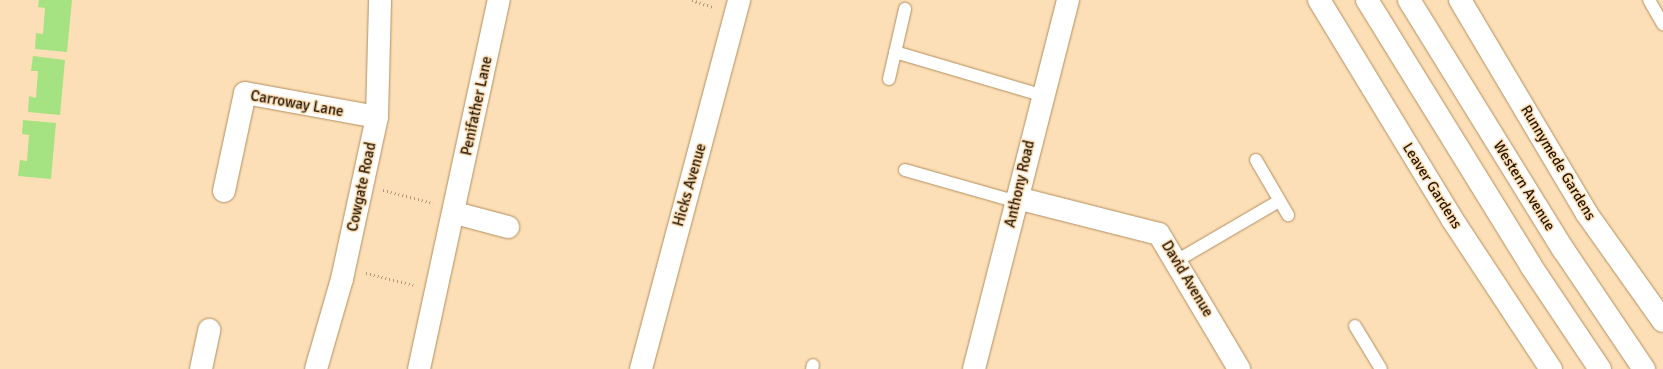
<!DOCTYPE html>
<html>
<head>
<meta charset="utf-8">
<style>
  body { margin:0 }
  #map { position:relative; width:1663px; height:369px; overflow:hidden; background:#fddfb7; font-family:Signika,sans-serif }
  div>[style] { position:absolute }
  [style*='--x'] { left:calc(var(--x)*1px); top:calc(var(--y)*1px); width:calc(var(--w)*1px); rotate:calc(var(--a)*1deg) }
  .building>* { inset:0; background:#a5e281 }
  .path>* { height:2.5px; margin-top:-1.25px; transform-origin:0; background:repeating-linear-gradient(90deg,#af9676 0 1px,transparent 0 4px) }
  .roads { filter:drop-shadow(0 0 1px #b28f5f) drop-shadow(0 0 1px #b28f5f) }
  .service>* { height:12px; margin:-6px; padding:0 6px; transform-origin:6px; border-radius:6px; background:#fff }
  .minor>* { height:22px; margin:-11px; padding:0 11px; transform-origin:11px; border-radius:11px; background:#fff }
  .trunk>* { height:22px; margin:-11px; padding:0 11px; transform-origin:11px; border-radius:11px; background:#fff }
  span { translate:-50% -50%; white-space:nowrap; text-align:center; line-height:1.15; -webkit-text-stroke:3px #fddfb7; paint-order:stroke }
  .street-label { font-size:15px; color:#251704 }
</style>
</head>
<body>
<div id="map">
  <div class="building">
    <i style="clip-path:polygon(39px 0,72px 0,67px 52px,35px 49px,36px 33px,43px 34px,45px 8px,38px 7px)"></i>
    <i style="clip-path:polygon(33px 56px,65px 60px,60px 115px,28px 112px,29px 96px,36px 98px,38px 71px,31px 71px)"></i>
    <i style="clip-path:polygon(23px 120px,56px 123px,51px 179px,18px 176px,20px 160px,27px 161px,29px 135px,22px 134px)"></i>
  </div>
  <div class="path">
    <i style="--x:692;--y:0;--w:24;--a:19"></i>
    <i style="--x:383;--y:190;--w:52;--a:14.6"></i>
    <i style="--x:366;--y:273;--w:49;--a:14"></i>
  </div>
  <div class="roads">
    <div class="service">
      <i style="--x:1649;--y:0;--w:28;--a:60"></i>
      <i style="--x:895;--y:52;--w:152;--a:16.4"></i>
      <i style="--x:889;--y:79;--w:72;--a:-77.1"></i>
      <i style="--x:1256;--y:160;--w:64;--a:59.8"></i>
      <i style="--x:905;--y:170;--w:116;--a:15.9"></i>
      <i style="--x:1178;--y:260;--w:117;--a:-30.3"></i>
      <i style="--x:1355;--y:326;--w:50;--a:58.8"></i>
      <i style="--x:812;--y:369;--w:4;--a:-76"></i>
    </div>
    <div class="minor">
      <i style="--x:1319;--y:0;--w:256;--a:58.7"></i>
      <i style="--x:1452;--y:219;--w:180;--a:56.6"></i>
      <i style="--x:1460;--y:0;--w:249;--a:59.3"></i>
      <i style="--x:1587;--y:214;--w:131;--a:54.6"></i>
      <i style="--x:224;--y:191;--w:100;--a:-77.9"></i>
      <i style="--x:245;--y:93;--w:134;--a:10.3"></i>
      <i style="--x:1017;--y:198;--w:146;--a:14.2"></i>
      <i style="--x:1159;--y:234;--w:157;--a:59.3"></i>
      <i style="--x:455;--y:213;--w:55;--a:14.8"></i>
      <i style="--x:201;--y:369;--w:40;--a:-78"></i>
      <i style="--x:316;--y:369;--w:94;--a:-73.9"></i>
      <i style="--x:342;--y:279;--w:166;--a:-77.8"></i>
      <i style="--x:377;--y:117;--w:117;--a:-88.5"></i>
      <i style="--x:419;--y:369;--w:378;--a:-77.8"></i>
      <i style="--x:641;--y:369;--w:382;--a:-75.1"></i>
      <i style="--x:974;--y:369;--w:381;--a:-75.7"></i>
    </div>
    <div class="trunk">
      <i style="--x:1367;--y:0;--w:312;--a:58.3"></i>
      <i style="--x:1531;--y:266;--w:124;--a:56.2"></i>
      <i style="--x:1409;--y:0;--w:293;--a:58.3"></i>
      <i style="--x:1563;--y:249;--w:145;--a:56"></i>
    </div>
  </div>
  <div class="street-label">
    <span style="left:297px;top:104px;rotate:10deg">Carroway Lane</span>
    <span style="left:477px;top:106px;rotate:-78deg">Penifather Lane</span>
    <span style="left:1558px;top:163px;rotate:59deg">Runnymede Gardens</span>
    <span style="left:1020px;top:184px;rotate:-77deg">Anthony Road</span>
    <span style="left:690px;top:185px;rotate:-74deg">Hicks Avenue</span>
    <span style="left:1432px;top:186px;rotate:58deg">Leaver Gardens</span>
    <span style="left:1524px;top:186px;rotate:58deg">Western Avenue</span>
    <span style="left:362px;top:187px;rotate:-78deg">Cowgate Road</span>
    <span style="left:1187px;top:279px;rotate:59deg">David Avenue</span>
  </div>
</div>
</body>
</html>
